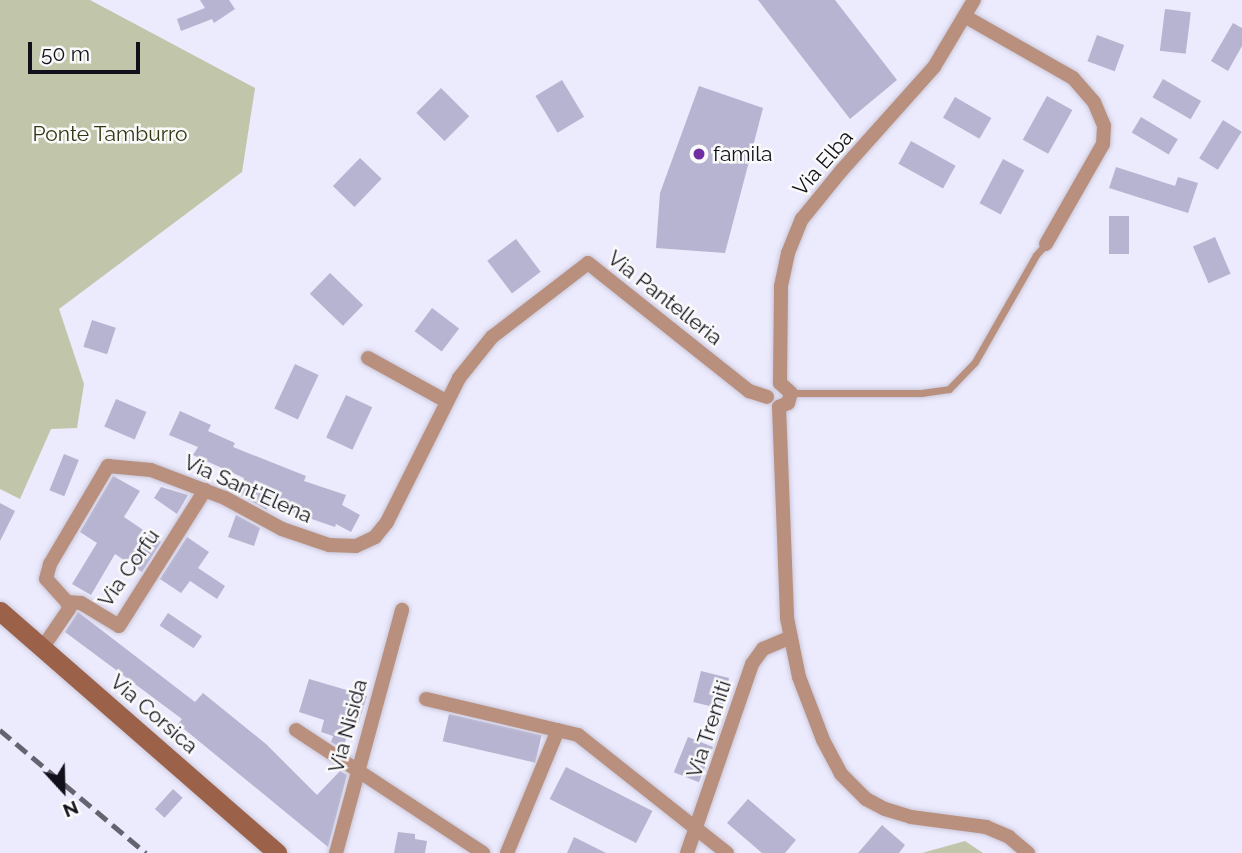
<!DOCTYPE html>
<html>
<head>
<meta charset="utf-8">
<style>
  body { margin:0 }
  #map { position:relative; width:1242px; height:853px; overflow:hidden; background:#eceafd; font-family:Raleway,sans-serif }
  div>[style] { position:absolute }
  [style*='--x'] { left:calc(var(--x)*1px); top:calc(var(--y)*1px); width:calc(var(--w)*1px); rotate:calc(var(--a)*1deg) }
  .green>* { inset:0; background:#c1c5a9 }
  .building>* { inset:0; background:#b7b4d1; transform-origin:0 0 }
  .roads { filter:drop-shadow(0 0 2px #c9c7d9) drop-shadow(0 0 2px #c9c7d9) }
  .lane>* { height:7px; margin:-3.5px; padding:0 3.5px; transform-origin:3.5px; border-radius:3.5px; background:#b9907e }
  .street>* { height:14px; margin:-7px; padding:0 7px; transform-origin:7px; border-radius:7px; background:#b9907e }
  .secondary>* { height:19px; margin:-9.5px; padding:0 9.5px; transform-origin:9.5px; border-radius:9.5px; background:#9c6249 }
  .rail>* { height:4.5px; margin-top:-2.25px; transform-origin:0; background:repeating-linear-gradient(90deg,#656370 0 14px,transparent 0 21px) }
  .dots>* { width:19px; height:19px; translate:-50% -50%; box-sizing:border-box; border:4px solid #fafafa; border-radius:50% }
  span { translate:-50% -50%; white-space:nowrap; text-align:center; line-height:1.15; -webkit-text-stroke:5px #fafafa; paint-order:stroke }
  .park-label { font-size:21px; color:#333611 }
  .poi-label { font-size:21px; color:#12101a }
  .left { translate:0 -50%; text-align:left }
  .street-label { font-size:21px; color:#12101a }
  .north { position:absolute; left:28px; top:755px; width:70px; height:70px; -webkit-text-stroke:5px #fafafa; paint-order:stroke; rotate:158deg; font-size:19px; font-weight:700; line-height:28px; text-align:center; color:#12101a }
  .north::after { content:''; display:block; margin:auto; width:24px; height:32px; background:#12101a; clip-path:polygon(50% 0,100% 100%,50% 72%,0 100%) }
  .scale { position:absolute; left:28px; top:42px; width:112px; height:32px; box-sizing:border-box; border:4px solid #12101a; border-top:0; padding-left:9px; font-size:21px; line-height:24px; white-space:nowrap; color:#12101a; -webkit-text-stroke:5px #fafafa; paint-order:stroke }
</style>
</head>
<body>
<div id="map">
  <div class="green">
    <i style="clip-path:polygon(0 0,90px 0,255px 88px,242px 172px,59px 309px,84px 384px,77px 428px,51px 429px,20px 499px,0 489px)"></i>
    <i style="clip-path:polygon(965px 841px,983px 853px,922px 853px)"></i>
  </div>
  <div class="building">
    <i style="clip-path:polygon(200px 0,229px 0,235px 9px,214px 23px,212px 19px,181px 31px,177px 19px,205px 8px)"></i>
    <i style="clip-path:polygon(758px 0,835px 0,897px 80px,850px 119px)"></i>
    <i style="left:1165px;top:9px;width:26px;height:42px;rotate:7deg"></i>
    <i style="clip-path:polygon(1233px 23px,1242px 28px,1242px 46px,1228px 71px,1211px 61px)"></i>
    <i style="left:1097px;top:35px;width:29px;height:28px;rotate:20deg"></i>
    <i style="left:1163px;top:79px;width:44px;height:21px;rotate:30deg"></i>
    <i style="left:562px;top:80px;width:43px;height:31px;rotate:59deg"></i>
    <i style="clip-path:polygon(699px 86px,763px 108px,725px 253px,656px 248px,660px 193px)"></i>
    <i style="left:441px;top:88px;width:40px;height:35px;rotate:45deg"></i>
    <i style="left:1047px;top:96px;width:29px;height:50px;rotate:29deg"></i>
    <i style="left:955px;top:97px;width:42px;height:24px;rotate:30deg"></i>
    <i style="left:1141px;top:117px;width:43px;height:18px;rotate:31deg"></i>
    <i style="left:1223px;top:120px;width:22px;height:45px;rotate:32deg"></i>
    <i style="left:911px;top:141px;width:51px;height:26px;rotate:29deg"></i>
    <i style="left:360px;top:158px;width:30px;height:39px;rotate:44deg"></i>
    <i style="left:1003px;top:159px;width:24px;height:50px;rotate:28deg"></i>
    <i style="clip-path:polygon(1116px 167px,1175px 186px,1178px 177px,1198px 183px,1188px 213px,1109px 188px)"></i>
    <i style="left:1129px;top:216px;width:38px;height:20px;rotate:90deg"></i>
    <i style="left:1215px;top:237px;width:40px;height:24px;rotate:67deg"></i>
    <i style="left:516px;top:239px;width:41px;height:36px;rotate:53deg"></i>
    <i style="left:330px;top:273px;width:46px;height:29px;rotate:44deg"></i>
    <i style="left:432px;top:308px;width:34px;height:29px;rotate:37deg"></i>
    <i style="left:92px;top:320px;width:25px;height:28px;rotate:18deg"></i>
    <i style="left:295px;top:364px;width:26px;height:49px;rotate:25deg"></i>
    <i style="left:346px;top:395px;width:29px;height:47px;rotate:25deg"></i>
    <i style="left:116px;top:399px;width:33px;height:30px;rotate:23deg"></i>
    <i style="clip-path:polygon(180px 411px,211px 425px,208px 431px,235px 443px,233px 447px,306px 476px,304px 481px,346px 495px,342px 505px,360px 515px,351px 532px,336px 524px,335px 527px,268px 504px,267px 510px,242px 496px,238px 493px,244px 478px,193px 455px,198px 447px,169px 435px)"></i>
    <i style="left:64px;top:454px;width:16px;height:39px;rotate:22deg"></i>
    <i style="clip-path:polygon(113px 476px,140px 491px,124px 517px,161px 542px,142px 572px,115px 554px,91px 595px,72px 584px,97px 543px,80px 532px)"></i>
    <i style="clip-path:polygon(161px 487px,188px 495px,177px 514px,154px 498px)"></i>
    <i style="clip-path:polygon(0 503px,15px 511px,0 541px)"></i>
    <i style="clip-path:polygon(236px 515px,260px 528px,254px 546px,228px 537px)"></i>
    <i style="clip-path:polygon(187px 537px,209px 552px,198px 568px,225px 586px,217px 599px,190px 581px,181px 593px,160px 579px)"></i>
    <i style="clip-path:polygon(78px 612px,195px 702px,203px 693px,266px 744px,317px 795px,340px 771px,347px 775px,328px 847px,178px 724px,182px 719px,65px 632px)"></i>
    <i style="left:168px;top:613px;width:41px;height:15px;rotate:34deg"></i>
    <i style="left:701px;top:671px;width:29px;height:32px;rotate:14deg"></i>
    <i style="clip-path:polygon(309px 679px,367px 696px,357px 729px,350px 726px,343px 749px,331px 742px,333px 736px,321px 732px,324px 720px,299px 712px)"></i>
    <i style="left:449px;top:714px;width:95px;height:28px;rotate:13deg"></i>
    <i style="left:688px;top:737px;width:27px;height:38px;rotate:22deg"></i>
    <i style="left:566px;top:767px;width:97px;height:36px;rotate:27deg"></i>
    <i style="left:173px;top:789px;width:13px;height:27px;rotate:42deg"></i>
    <i style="clip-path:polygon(748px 799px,796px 840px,785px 853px,762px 853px,727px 823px)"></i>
    <i style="clip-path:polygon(882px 825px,905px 845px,899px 853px,858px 853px)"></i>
    <i style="clip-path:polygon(398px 832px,415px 834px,415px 839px,427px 841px,425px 853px,394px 853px)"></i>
    <i style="clip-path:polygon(574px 837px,606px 853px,567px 853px)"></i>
  </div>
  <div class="roads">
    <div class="lane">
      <i style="--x:791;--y:393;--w:130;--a:0"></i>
      <i style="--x:921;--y:393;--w:28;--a:-8"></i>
      <i style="--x:949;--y:389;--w:37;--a:-46"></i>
      <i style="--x:975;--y:362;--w:123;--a:-60.3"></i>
      <i style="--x:1036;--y:255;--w:15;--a:-48"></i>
    </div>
    <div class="street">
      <i style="--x:966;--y:17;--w:123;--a:29.7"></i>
      <i style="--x:1073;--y:78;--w:32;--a:49"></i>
      <i style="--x:1094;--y:102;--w:26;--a:67"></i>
      <i style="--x:1104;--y:126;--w:18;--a:93"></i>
      <i style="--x:1103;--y:144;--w:115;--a:119.7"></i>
      <i style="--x:368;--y:358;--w:89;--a:28.9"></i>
      <i style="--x:780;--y:383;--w:97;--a:-89.4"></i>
      <i style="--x:781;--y:286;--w:34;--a:-78"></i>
      <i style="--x:788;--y:253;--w:37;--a:-68"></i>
      <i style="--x:802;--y:219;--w:62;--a:-50.9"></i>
      <i style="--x:841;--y:171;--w:140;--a:-48.2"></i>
      <i style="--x:934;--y:67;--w:78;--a:-59.2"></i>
      <i style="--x:779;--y:407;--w:211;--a:87.8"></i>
      <i style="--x:787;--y:618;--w:60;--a:78.5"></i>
      <i style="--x:799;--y:677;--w:67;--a:69.1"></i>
      <i style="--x:823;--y:740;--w:38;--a:62"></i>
      <i style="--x:841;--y:774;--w:35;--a:45"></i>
      <i style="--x:866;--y:799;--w:21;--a:28"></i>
      <i style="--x:885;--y:809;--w:27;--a:17"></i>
      <i style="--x:911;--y:817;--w:76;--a:7.6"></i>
      <i style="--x:986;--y:827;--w:25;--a:23"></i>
      <i style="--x:1009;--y:837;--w:25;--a:40"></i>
      <i style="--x:779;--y:407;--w:10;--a:-24"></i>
      <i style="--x:788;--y:403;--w:10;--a:-73"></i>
      <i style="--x:791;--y:393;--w:15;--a:-138"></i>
      <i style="--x:67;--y:602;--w:14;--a:4"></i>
      <i style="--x:81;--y:603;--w:44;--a:31.2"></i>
      <i style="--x:119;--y:626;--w:161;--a:-57.7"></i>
      <i style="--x:43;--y:647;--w:46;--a:-55.6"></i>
      <i style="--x:69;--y:609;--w:7;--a:-106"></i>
      <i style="--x:67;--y:602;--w:31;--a:-132"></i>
      <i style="--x:46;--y:579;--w:16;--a:-75"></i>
      <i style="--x:50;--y:564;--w:114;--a:-59.4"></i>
      <i style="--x:108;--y:466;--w:43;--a:5.3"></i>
      <i style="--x:151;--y:470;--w:79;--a:20.7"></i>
      <i style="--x:225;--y:498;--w:65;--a:28.5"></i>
      <i style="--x:282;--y:529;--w:50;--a:18.8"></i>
      <i style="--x:329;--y:545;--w:27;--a:2"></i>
      <i style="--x:356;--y:546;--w:21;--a:-25"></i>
      <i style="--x:375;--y:537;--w:19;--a:-51"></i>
      <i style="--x:387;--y:522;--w:161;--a:-63.4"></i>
      <i style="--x:459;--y:378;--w:53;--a:-51.2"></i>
      <i style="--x:492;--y:337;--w:121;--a:-37.6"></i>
      <i style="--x:588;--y:263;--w:206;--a:38.5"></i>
      <i style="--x:749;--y:391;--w:19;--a:18"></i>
      <i style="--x:426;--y:699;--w:156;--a:13.3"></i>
      <i style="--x:578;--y:735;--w:190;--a:38.4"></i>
      <i style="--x:296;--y:730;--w:224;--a:33.3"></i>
      <i style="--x:336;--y:853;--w:252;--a:-74.8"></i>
      <i style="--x:507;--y:853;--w:133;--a:-67.5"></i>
      <i style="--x:687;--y:853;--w:200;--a:-71"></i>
      <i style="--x:752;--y:664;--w:19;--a:-54"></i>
      <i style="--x:763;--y:649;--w:30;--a:-23"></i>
    </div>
    <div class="secondary">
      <i style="--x:0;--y:611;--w:368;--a:41.1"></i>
    </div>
  </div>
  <div class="rail">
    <i style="--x:0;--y:730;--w:191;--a:40.1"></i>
  </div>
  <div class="dots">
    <i style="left:699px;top:154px;background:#702ea3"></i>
  </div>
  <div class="park-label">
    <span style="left:110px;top:134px">Ponte Tamburro</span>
  </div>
  <div class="poi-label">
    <span class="left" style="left:713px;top:154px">famila</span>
  </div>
  <div class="street-label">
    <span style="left:823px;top:163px;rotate:-49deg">Via Elba</span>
    <span style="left:665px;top:298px;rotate:38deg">Via Pantelleria</span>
    <span style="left:248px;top:489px;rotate:24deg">Via Sant'Elena</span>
    <span style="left:129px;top:568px;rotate:-55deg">Via Corfù</span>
    <span style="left:154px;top:714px;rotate:41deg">Via Corsica</span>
    <span style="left:348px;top:726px;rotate:-75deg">Via Nisida</span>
    <span style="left:709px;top:729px;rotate:-72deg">Via Tremiti</span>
  </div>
  <div class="north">N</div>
  <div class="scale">50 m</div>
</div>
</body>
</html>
